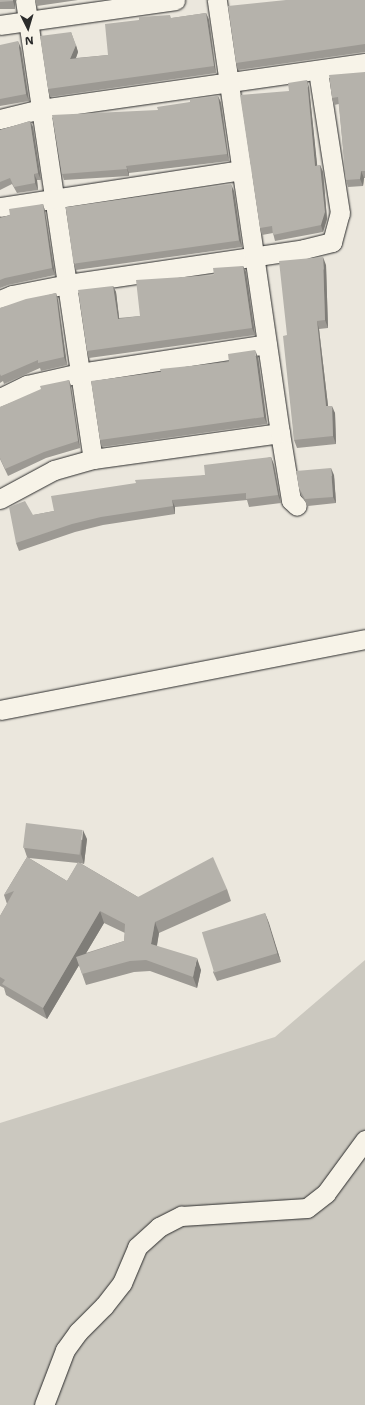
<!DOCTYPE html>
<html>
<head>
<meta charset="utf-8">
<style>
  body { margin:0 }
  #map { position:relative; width:365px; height:1405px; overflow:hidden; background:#ebe7dd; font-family:"Shantell Sans",sans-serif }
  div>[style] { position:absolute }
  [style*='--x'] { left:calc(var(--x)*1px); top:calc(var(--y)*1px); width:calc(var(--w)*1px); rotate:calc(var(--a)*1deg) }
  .green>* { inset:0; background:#cbc8bf }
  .roads { filter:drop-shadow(0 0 1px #2b2b2b) drop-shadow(0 0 1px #2b2b2b) }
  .minor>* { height:19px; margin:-9.5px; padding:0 9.5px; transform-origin:9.5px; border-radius:9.5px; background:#f7f3e8 }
  .wall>* { inset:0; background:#9c9993; transform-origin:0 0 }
  .shaded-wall>* { inset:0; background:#7f7d78 }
  .building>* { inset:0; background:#b5b2ab; transform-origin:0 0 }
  span { translate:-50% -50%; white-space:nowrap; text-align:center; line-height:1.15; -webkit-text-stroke:4px #f7f3e8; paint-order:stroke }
  .north { position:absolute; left:8px; top:8px; width:40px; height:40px; -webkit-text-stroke:3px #f7f3e8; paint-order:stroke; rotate:175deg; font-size:11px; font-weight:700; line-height:16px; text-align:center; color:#2b2b2b }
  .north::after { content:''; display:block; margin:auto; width:14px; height:18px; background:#2b2b2b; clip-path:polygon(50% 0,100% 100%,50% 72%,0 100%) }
</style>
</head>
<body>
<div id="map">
  <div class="green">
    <i style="clip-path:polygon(365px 960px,365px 1405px,0 1405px,0 1123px,275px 1037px)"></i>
  </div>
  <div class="roads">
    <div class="minor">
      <i style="--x:25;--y:0;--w:464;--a:81.6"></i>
      <i style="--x:0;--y:25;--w:177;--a:-8.1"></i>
      <i style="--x:0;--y:119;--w:42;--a:-13.7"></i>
      <i style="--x:41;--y:109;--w:327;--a:-8.1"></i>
      <i style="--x:0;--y:207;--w:245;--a:-8.7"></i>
      <i style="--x:0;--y:300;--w:13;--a:-23"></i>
      <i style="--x:12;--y:295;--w:57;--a:-11.1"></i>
      <i style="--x:68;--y:284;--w:239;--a:-8.4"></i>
      <i style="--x:304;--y:249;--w:29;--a:-14"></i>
      <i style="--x:332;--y:242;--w:30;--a:-75"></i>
      <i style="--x:340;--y:213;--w:144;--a:-98.8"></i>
      <i style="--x:0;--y:398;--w:30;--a:-26"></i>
      <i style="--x:27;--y:385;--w:54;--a:-12.8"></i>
      <i style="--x:80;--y:373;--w:189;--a:-8.8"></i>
      <i style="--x:280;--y:433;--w:68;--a:80.7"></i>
      <i style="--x:291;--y:500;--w:8;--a:45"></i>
      <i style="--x:0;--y:499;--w:61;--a:-28.2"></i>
      <i style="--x:54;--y:470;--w:41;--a:-15.8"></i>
      <i style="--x:93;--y:459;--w:189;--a:-7.9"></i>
      <i style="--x:280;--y:433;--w:438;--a:-98.3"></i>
      <i style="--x:0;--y:710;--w:372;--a:-11"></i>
      <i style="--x:44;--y:1405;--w:59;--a:-69.1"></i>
      <i style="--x:65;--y:1350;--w:22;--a:-54"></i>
      <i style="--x:78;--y:1332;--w:37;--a:-45"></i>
      <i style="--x:104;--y:1306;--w:29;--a:-52"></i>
      <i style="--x:122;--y:1283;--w:39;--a:-67"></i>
      <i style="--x:137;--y:1247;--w:30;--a:-42"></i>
      <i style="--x:159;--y:1227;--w:25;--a:-27"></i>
      <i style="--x:181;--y:1216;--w:126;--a:-3.6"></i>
      <i style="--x:307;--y:1208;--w:24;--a:-38"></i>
      <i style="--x:326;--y:1193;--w:66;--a:-53.7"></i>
    </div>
  </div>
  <div class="wall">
    <i style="left:0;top:0;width:15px;height:9px"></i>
    <i style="clip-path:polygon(35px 0,78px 0,37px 6px)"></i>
    <i style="clip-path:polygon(365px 0,365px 52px,238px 70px,236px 63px)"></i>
    <i style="clip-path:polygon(206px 13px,209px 20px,216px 73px,50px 97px,48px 89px,71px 32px,78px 52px,76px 58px,108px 55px,139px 20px,172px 18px)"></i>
    <i style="clip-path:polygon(0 45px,21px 48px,29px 101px,0 106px)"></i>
    <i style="clip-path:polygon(365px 72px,365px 178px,364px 178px,363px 186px,348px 187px,346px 180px,339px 104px,334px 105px,332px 98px)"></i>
    <i style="clip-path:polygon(309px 87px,317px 166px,320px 165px,323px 172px,327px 219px,323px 232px,275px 241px,273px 233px,262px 235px,260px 228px,289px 91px)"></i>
    <i style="clip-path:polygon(218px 96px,221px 103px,229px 161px,129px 173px,129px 176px,64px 180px,62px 174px,158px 110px)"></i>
    <i style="clip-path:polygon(30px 121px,33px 127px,41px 180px,37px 180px,38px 190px,17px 193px,12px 184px,0 190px,0 130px)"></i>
    <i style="clip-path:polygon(234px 191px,242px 247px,76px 270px,74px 264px)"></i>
    <i style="clip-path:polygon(43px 204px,45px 211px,55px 275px,8px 285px,0 288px,0 218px)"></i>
    <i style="clip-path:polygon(326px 265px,328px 328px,319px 329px,328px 406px,335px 413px,336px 444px,297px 448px,294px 440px,287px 335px)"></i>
    <i style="clip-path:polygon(243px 266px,246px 272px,255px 335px,89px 358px,87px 351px,113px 286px,116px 292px,119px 318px,140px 316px,214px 275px)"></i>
    <i style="clip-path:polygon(56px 293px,58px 300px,67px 365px,41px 371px,40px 368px,4px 384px,3px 381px,0 383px,0 308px)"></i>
    <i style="clip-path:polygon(258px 357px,267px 424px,102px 447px,100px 440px,161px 372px)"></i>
    <i style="clip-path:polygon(69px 380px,71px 386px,80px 448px,46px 458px,8px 476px,0 459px,0 407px)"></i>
    <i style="clip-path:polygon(271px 457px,274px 465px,281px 503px,249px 507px,247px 500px,175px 507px,175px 514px,103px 525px,75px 532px,19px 551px,16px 543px,33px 515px,54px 511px,205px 475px)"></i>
    <i style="clip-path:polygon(334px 475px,336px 503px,308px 506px,301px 495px,299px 488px)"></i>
    <i style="clip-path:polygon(evenodd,87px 839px,84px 864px,80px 863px,138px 897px,227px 889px,231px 901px,159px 933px,157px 946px,201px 970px,197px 988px,150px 971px,134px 972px,86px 985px,79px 965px,47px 1019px,6px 995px,4px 988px,0 986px,0 916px,7px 904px,4px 895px,27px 857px,24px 848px,87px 839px,29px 858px,78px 863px,67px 881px,29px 858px,87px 839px,104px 923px,125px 933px,124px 941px,86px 953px,104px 923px)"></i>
    <i style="clip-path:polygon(265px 913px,281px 962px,217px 981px,213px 972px)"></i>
  </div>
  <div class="shaded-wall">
    <i style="clip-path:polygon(13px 0,15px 0,15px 8px,13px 1px)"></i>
    <i style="clip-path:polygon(206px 13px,209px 20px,216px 73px,214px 66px)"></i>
    <i style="clip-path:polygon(18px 41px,21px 48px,29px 101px,26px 94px)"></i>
    <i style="clip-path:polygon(76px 45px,78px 52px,73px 66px,70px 59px)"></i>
    <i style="clip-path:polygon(307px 80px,309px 87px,318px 173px,315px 166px)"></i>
    <i style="clip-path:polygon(218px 96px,221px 103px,229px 161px,227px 154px)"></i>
    <i style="clip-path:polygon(30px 121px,33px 127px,41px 180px,38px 173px)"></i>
    <i style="clip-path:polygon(320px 165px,323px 172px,327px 219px,323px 232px,321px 225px)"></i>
    <i style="clip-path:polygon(126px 166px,129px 173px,129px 176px,127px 169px)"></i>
    <i style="clip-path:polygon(361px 171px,364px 178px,363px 186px,360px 179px)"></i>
    <i style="clip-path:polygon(34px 174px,37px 180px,38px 190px,35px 183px)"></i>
    <i style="clip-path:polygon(231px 184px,234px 191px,242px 247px,239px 240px)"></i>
    <i style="clip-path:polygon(43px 204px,45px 211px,55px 275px,52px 268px)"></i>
    <i style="clip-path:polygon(323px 257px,326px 265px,328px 328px,325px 320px)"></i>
    <i style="clip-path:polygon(243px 266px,246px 272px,255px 335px,252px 328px)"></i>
    <i style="clip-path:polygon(113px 286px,116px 292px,120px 325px,118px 319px)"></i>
    <i style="clip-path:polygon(56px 293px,58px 300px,67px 365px,64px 357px)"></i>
    <i style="clip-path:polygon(317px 321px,319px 329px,329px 414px,326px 406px)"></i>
    <i style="clip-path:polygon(255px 350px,258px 357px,267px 424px,264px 417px)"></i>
    <i style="clip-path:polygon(69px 380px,71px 386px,80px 448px,78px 441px)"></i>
    <i style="clip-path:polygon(332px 406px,335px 413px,336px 444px,333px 436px)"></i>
    <i style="clip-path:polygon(271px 457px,274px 465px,281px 503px,278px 495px)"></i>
    <i style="clip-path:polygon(331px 468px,334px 475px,336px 503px,333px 497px)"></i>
    <i style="clip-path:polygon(172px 500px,175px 507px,175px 514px,173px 506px)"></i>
    <i style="clip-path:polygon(83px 830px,87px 839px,84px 864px,81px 854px)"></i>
    <i style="clip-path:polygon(100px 911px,104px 923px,47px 1019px,43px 1008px)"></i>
    <i style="clip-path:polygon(265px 913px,269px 923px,281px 962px,277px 953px)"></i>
    <i style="clip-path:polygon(155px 922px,159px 933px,155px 955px,151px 944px)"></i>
    <i style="clip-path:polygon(197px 958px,201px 970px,197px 988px,193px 977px)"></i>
  </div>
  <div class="building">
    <i style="clip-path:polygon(0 0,13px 0,13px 1px,0 2px)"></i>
    <i style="clip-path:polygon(286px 0,365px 0,365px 44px,236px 63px,228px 6px)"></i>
    <i style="clip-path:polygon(206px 13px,214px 66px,48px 89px,40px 36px,71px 32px,76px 45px,70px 59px,108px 55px,105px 24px,139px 20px,139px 17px,170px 15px,171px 18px)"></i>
    <i style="clip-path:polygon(18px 41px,26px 94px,0 99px,0 45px)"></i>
    <i style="clip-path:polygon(365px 72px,365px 171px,361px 171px,360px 179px,346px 180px,338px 97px,332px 98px,329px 75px)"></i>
    <i style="clip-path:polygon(307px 80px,315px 166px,320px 165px,325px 212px,321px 225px,273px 235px,272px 226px,260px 228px,240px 95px,289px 91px,288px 83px)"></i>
    <i style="clip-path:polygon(218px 96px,227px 154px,126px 166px,127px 169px,62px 174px,52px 115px,158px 110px,157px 107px,190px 102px,190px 99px)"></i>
    <i style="clip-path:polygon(30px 121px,38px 173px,34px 174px,35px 183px,14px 187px,10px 178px,0 182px,0 130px)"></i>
    <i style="left:231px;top:184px;width:57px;height:167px;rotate:82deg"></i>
    <i style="clip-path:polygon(43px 204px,52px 268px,5px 278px,0 280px,0 218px,10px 215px,9px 209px)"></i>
    <i style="clip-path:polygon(323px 257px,325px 320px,317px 321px,326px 406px,332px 406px,333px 436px,294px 440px,283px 336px,287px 335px,279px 261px)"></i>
    <i style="clip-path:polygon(243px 266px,252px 328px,87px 351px,78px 290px,113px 286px,118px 319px,140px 316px,136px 280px,214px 275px,213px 268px)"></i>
    <i style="clip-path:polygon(56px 293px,64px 357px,38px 363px,38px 360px,1px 376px,0 374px,0 308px,26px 299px)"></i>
    <i style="clip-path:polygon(255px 350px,264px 417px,100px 440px,91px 381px,161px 372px,160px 369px,229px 362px,228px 354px)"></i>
    <i style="clip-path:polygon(69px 380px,78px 441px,44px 452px,5px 469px,0 458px,0 407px,41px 389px,40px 386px)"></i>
    <i style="clip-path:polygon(271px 457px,278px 495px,246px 499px,246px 493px,172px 500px,173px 506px,101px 517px,72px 524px,16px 543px,9px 507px,25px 501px,33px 515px,54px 511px,51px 496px,136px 483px,135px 480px,205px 475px,204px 465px)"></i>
    <i style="clip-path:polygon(331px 468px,333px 497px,305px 499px,299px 488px,296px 471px)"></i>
    <i style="left:26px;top:823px;width:57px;height:25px;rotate:7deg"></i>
    <i style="clip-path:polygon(27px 857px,67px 881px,78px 862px,138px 897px,213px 857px,227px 889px,155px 922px,151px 944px,197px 958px,193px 977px,146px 960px,130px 961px,82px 974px,76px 957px,124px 941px,125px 924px,100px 911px,43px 1008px,2px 984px,5px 980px,0 977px,0 916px,14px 891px,4px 895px)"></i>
    <i style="left:265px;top:913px;width:42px;height:66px;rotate:73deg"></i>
  </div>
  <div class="north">N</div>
</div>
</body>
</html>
